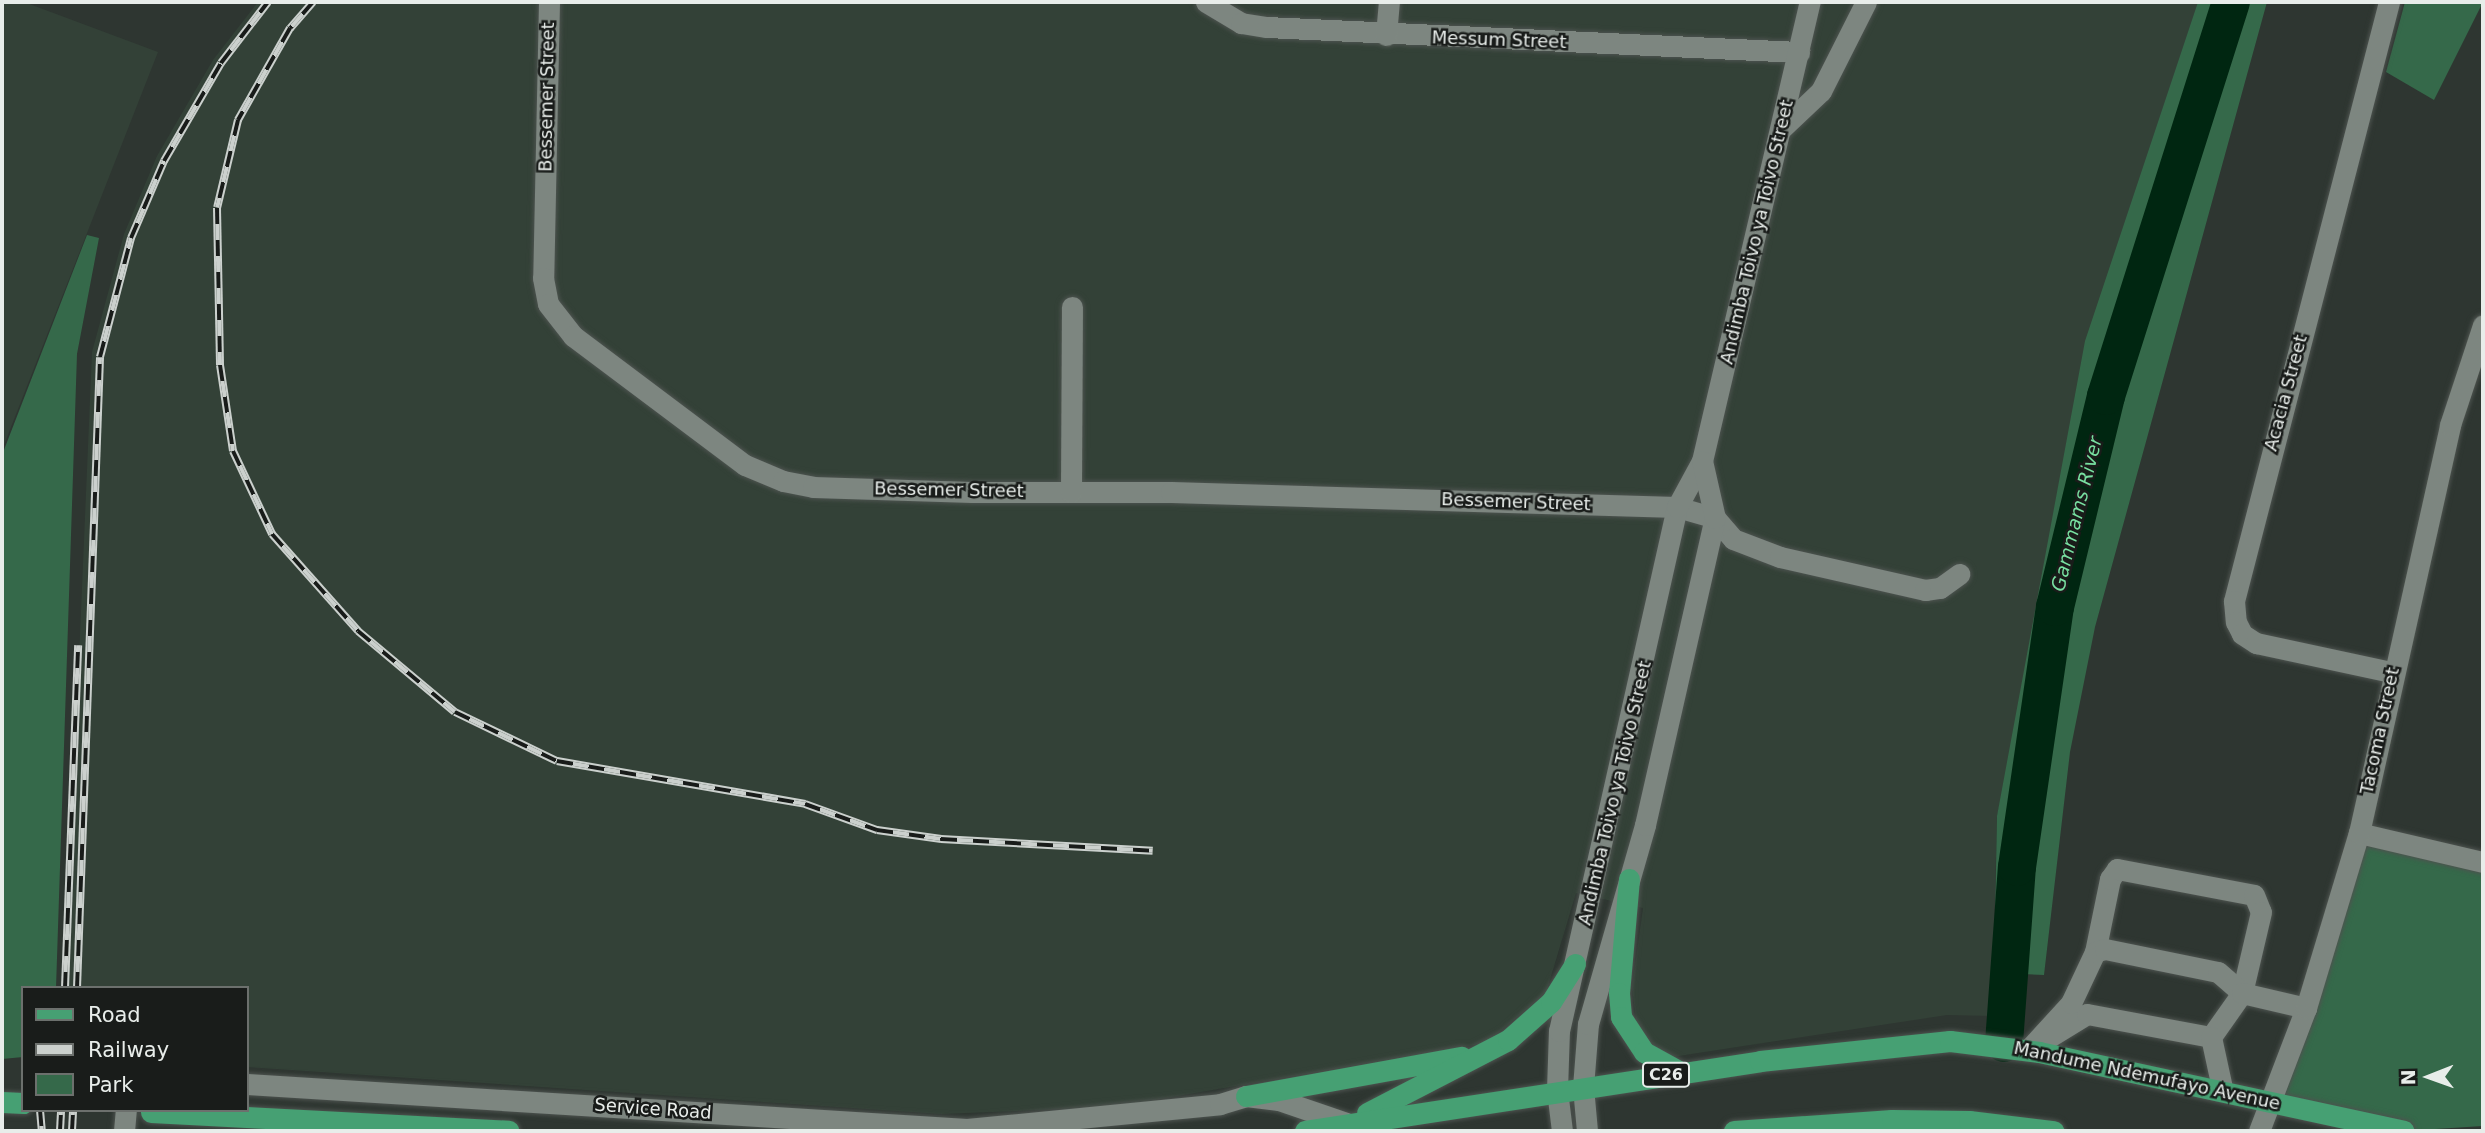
<!DOCTYPE html>
<html>
<head>
<meta charset="utf-8">
<style>
  body { margin:0 }
  #map { position:relative; width:2485px; height:1133px; overflow:hidden; background:#2e3631; font-family:"DejaVu Sans",sans-serif }
  div>[style] { position:absolute }
  [style*='--x'] { left:calc(var(--x)*1px); top:calc(var(--y)*1px); width:calc(var(--w)*1px); rotate:calc(var(--a)*1deg) }
  .built>* { inset:0; background:#334137 }
  .green>* { inset:0; background:#35694a }
  .river>* { height:38px; margin:-19px; padding:0 19px; transform-origin:19px; border-radius:19px; background:#002611 }
  .roads { filter:drop-shadow(0 0 2px #4d534f) drop-shadow(0 0 2px #4d534f) }
  .minor>* { height:21px; margin:-10.5px; padding:0 10.5px; transform-origin:10.5px; border-radius:10.5px; background:#7d8680 }
  .major>* { height:21px; margin:-10.5px; padding:0 10.5px; transform-origin:10.5px; border-radius:10.5px; background:#46a073 }
  .rail>* { height:8px; margin-top:-4px; transform-origin:0; background:repeating-linear-gradient(90deg,#191c1a 0 16px,#cbd0cd 0 32px); box-sizing:border-box; border-block:2px solid #cbd0cd }
  span { translate:-50% -50%; white-space:nowrap; text-align:center; line-height:1.15; -webkit-text-stroke:5px #191c1a; paint-order:stroke }
  .shield-label span { padding:2px 5px; background:#191c1a; border:2px solid; border-radius:5px; -webkit-text-stroke-width:0 }
  .shield-label { font-size:16px; color:#e8edea; font-weight:700 }
  .street-label { font-size:18px; color:#e8edea }
  .water-label { font-size:19px; color:#78e0a1; font-style:italic }
  .frame { position:absolute; inset:0; border:4px solid #e8edea; pointer-events:none }
  .legend { position:absolute; left:21px; top:986px; width:228px; height:126px; box-sizing:border-box; background:#191c1a; border:2px solid #6c706d; margin:0; padding:9px 12px; list-style:none; font-size:21px; color:#e8edea }
  .legend li { display:flex; align-items:center; gap:14px; height:35px }
  .legend b { width:35px; border:2px solid #6c706d }
  .north { position:absolute; left:2394px; top:1042px; width:70px; height:70px; -webkit-text-stroke:5px #191c1a; paint-order:stroke; rotate:269deg; font-size:19px; font-weight:700; line-height:28px; text-align:center; color:#e8edea }
  .north::after { content:''; display:block; margin:auto; width:24px; height:32px; background:#e8edea; clip-path:polygon(50% 0,100% 100%,50% 72%,0 100%) }
</style>
</head>
<body>
<div id="map">
  <div class="built">
    <i style="clip-path:polygon(2px 2px,24px 2px,158px 52px,2px 450px)"></i>
    <i style="clip-path:polygon(258px 2px,2198px 2px,1997px 816px,1992px 1016px,1947px 1015px,1666px 1058px,1637px 1028px,1632px 987px,1643px 908px,1576px 893px,1546px 993px,1486px 1043px,1114px 1107px,941px 1114px,247px 1067px,247px 988px,65px 988px,92px 352px,124px 234px,157px 156px,213px 60px)"></i>
  </div>
  <div class="green">
    <i style="clip-path:polygon(2198px 2px,2267px 2px,2095px 627px,2070px 752px,2044px 975px,1994px 973px,1997px 816px,2085px 341px)"></i>
    <i style="clip-path:polygon(2405px 2px,2483px 2px,2434px 100px,2386px 72px)"></i>
    <i style="clip-path:polygon(87px 235px,99px 238px,77px 354px,56px 988px,23px 988px,23px 1057px,2px 1059px,2px 455px)"></i>
    <i style="clip-path:polygon(2359px 833px,2483px 862px,2483px 1126px,2404px 1131px,2271px 1102px)"></i>
  </div>
  <div class="river">
    <i style="--x:2004;--y:1043;--w:176;--a:-85.8"></i>
    <i style="--x:2017;--y:867;--w:263;--a:-81.7"></i>
    <i style="--x:2055;--y:607;--w:217;--a:-76.4"></i>
    <i style="--x:2106;--y:396;--w:413;--a:-72.4"></i>
  </div>
  <div class="roads">
    <div class="minor">
      <i style="--x:549;--y:2;--w:276;--a:91.2"></i>
      <i style="--x:543;--y:278;--w:26;--a:79"></i>
      <i style="--x:548;--y:304;--w:41;--a:52"></i>
      <i style="--x:573;--y:336;--w:215;--a:36.9"></i>
      <i style="--x:745;--y:465;--w:41;--a:22.8"></i>
      <i style="--x:783;--y:481;--w:31;--a:11"></i>
      <i style="--x:813;--y:487;--w:159;--a:1.8"></i>
      <i style="--x:972;--y:492;--w:199;--a:0"></i>
      <i style="--x:1171;--y:492;--w:506;--a:1.7"></i>
      <i style="--x:1677;--y:507;--w:40;--a:16"></i>
      <i style="--x:1715;--y:518;--w:28;--a:49"></i>
      <i style="--x:1733;--y:539;--w:50;--a:21"></i>
      <i style="--x:1780;--y:557;--w:149;--a:12.8"></i>
      <i style="--x:1925;--y:590;--w:15;--a:-8"></i>
      <i style="--x:1940;--y:588;--w:24;--a:-36"></i>
      <i style="--x:1206;--y:2;--w:41;--a:31"></i>
      <i style="--x:1241;--y:23;--w:26;--a:9"></i>
      <i style="--x:1267;--y:27;--w:533;--a:2.69"></i>
      <i style="--x:2389;--y:2;--w:619;--a:104.51"></i>
      <i style="--x:2234;--y:601;--w:21;--a:85"></i>
      <i style="--x:2236;--y:622;--w:13;--a:63"></i>
      <i style="--x:2242;--y:634;--w:17;--a:33"></i>
      <i style="--x:2256;--y:643;--w:138;--a:12.1"></i>
      <i style="--x:1386;--y:35;--w:33;--a:-85"></i>
      <i style="--x:1781;--y:129;--w:55;--a:-43.5"></i>
      <i style="--x:1821;--y:91;--w:100;--a:-63.2"></i>
      <i style="--x:1071;--y:492;--w:185;--a:-89.7"></i>
      <i style="--x:2359;--y:833;--w:127;--a:13.2"></i>
      <i style="--x:2095;--y:952;--w:75;--a:-78.4"></i>
      <i style="--x:2110;--y:879;--w:12;--a:-55"></i>
      <i style="--x:2117;--y:869;--w:139;--a:10.7"></i>
      <i style="--x:2254;--y:895;--w:18;--a:68"></i>
      <i style="--x:2261;--y:912;--w:83;--a:103.2"></i>
      <i style="--x:2242;--y:993;--w:54;--a:125.2"></i>
      <i style="--x:2051;--y:1036;--w:42;--a:-31.4"></i>
      <i style="--x:2087;--y:1014;--w:126;--a:10.5"></i>
      <i style="--x:2211;--y:1037;--w:52;--a:77.8"></i>
      <i style="--x:2028;--y:1050;--w:64;--a:-47.5"></i>
      <i style="--x:2071;--y:1003;--w:56;--a:-64.8"></i>
      <i style="--x:2095;--y:952;--w:10;--a:-17"></i>
      <i style="--x:2105;--y:949;--w:115;--a:11.5"></i>
      <i style="--x:2218;--y:972;--w:32;--a:41"></i>
      <i style="--x:2242;--y:993;--w:66;--a:13.2"></i>
      <i style="--x:247;--y:1084;--w:721;--a:3.58"></i>
      <i style="--x:967;--y:1129;--w:254;--a:-5.6"></i>
      <i style="--x:1220;--y:1104;--w:27;--a:-17"></i>
      <i style="--x:1246;--y:1096;--w:33;--a:7"></i>
      <i style="--x:1279;--y:1100;--w:71;--a:18.9"></i>
      <i style="--x:124;--y:1131;--w:21;--a:-85"></i>
      <i style="--x:1562;--y:1131;--w:41;--a:-97"></i>
      <i style="--x:1557;--y:1090;--w:59;--a:-88.1"></i>
      <i style="--x:1559;--y:1031;--w:537;--a:-77.31"></i>
      <i style="--x:1677;--y:507;--w:52;--a:-61.5"></i>
      <i style="--x:1702;--y:461;--w:472;--a:-76.8"></i>
      <i style="--x:1587;--y:1131;--w:44;--a:-95.2"></i>
      <i style="--x:1583;--y:1087;--w:63;--a:-85.5"></i>
      <i style="--x:1588;--y:1024;--w:207;--a:-74"></i>
      <i style="--x:1645;--y:825;--w:315;--a:-77.2"></i>
      <i style="--x:1715;--y:518;--w:58;--a:-102.8"></i>
      <i style="--x:2259;--y:1131;--w:132;--a:-69.1"></i>
      <i style="--x:2306;--y:1008;--w:183;--a:-73.2"></i>
      <i style="--x:2359;--y:833;--w:418;--a:-77.4"></i>
      <i style="--x:2450;--y:425;--w:105;--a:-71.7"></i>
    </div>
    <div class="major">
      <i style="--x:1629;--y:879;--w:114;--a:95"></i>
      <i style="--x:1619;--y:993;--w:24;--a:85"></i>
      <i style="--x:1621;--y:1017;--w:42;--a:56.7"></i>
      <i style="--x:1644;--y:1052;--w:43;--a:28.9"></i>
      <i style="--x:1246;--y:1096;--w:219;--a:-10.3"></i>
      <i style="--x:2;--y:1102;--w:21;--a:3"></i>
      <i style="--x:151;--y:1112;--w:358;--a:3"></i>
      <i style="--x:1367;--y:1113;--w:159;--a:-27.4"></i>
      <i style="--x:1508;--y:1040;--w:57;--a:-41.5"></i>
      <i style="--x:1551;--y:1002;--w:45;--a:-57.7"></i>
      <i style="--x:1305;--y:1131;--w:460;--a:-8.7"></i>
      <i style="--x:1760;--y:1061;--w:191;--a:-6"></i>
      <i style="--x:1950;--y:1041;--w:90;--a:7"></i>
      <i style="--x:2039;--y:1052;--w:373;--a:12.2"></i>
      <i style="--x:1734;--y:1131;--w:158;--a:-4"></i>
      <i style="--x:1892;--y:1120;--w:77;--a:0.7"></i>
      <i style="--x:1969;--y:1121;--w:85;--a:6.8"></i>
    </div>
  </div>
  <div class="rail">
    <i style="--x:313;--y:2;--w:35;--a:131"></i>
    <i style="--x:290;--y:28;--w:106;--a:119.5"></i>
    <i style="--x:238;--y:120;--w:90;--a:103.4"></i>
    <i style="--x:217;--y:208;--w:157;--a:88.9"></i>
    <i style="--x:220;--y:365;--w:87;--a:81.4"></i>
    <i style="--x:233;--y:451;--w:92;--a:64.8"></i>
    <i style="--x:272;--y:534;--w:130;--a:48.4"></i>
    <i style="--x:358;--y:631;--w:126;--a:39.9"></i>
    <i style="--x:455;--y:712;--w:113;--a:25.7"></i>
    <i style="--x:557;--y:761;--w:252;--a:9.8"></i>
    <i style="--x:805;--y:804;--w:77;--a:19.9"></i>
    <i style="--x:877;--y:830;--w:65;--a:8"></i>
    <i style="--x:941;--y:839;--w:212;--a:3.2"></i>
    <i style="--x:65;--y:988;--w:343;--a:-87.8"></i>
    <i style="--x:77;--y:988;--w:631;--a:-87.91"></i>
    <i style="--x:100;--y:357;--w:123;--a:-75.4"></i>
    <i style="--x:131;--y:238;--w:84;--a:-66.8"></i>
    <i style="--x:164;--y:161;--w:113;--a:-59.8"></i>
    <i style="--x:221;--y:63;--w:77;--a:-52.4"></i>
    <i style="--x:40;--y:1110;--w:21;--a:85"></i>
    <i style="--x:60;--y:1131;--w:21;--a:-87"></i>
    <i style="--x:72;--y:1131;--w:21;--a:-87"></i>
  </div>
  <div class="shield-label">
    <span style="left:1666px;top:1075px">C26</span>
  </div>
  <div class="street-label">
    <span style="left:1499px;top:40px;rotate:2deg">Messum Street</span>
    <span style="left:547px;top:97px;rotate:-89deg">Bessemer Street</span>
    <span style="left:1757px;top:232px;rotate:-77deg">Andimba Toivo ya Toivo Street</span>
    <span style="left:2286px;top:393px;rotate:-75deg">Acacia Street</span>
    <span style="left:949px;top:490px;rotate:1deg">Bessemer Street</span>
    <span style="left:1516px;top:502px;rotate:2deg">Bessemer Street</span>
    <span style="left:2380px;top:731px;rotate:-78deg">Tacoma Street</span>
    <span style="left:1615px;top:793px;rotate:-77deg">Andimba Toivo ya Toivo Street</span>
    <span style="left:2147px;top:1076px;rotate:12deg">Mandume Ndemufayo Avenue</span>
    <span style="left:653px;top:1109px;rotate:4deg">Service Road</span>
  </div>
  <div class="water-label">
    <span style="left:2077px;top:514px;rotate:-76deg">Gammams River</span>
  </div>
  <div class="frame"></div>
  <ul class="legend">
  <li><b style="height:9px;background:#46a073"></b>Road</li>
  <li><b style="height:9px;background:#cbd0cd"></b>Railway</li>
  <li><b style="height:19px;background:#35694a"></b>Park</li>
  </ul>
  <div class="north">N</div>
</div>
</body>
</html>
